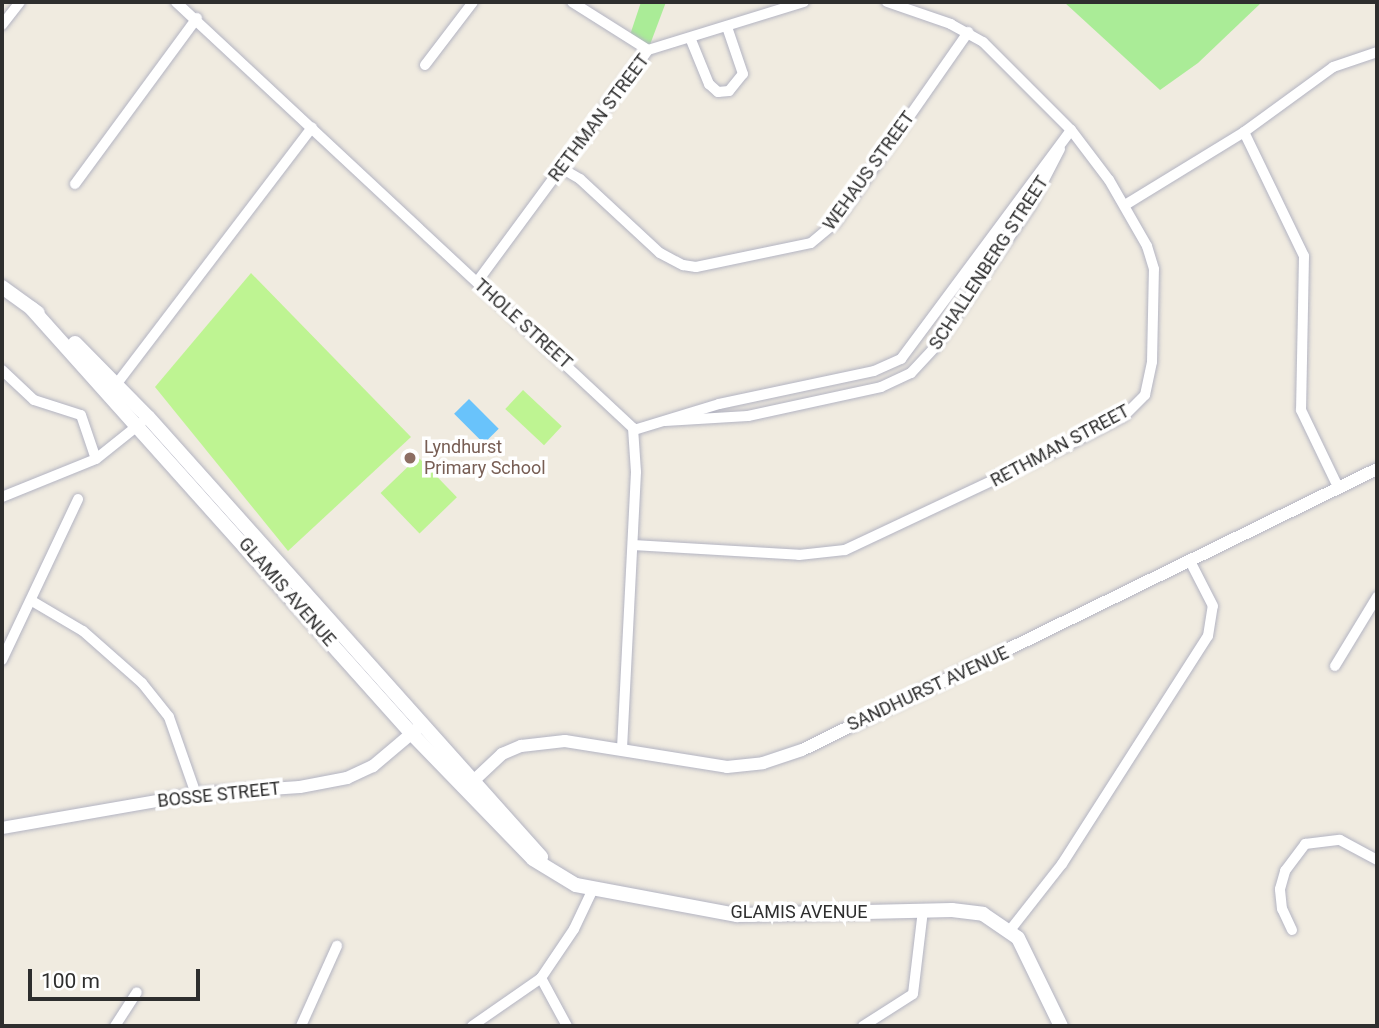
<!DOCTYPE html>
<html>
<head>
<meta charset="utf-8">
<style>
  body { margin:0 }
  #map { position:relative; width:1379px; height:1028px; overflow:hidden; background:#f0ebe0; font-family:Roboto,sans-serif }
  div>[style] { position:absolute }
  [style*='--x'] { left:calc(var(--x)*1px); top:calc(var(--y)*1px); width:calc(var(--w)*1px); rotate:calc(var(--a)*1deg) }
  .green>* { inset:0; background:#aaec97 }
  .pitch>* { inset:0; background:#bef492; transform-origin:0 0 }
  .water>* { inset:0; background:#69c3fb; transform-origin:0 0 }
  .roads { filter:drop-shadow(0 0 2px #b3b4c2) drop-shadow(0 0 2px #b3b4c2) }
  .minor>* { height:10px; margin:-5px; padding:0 5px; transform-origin:5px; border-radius:5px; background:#fff }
  .tertiary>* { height:12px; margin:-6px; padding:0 6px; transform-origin:6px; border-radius:6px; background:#fff }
  .secondary>* { height:14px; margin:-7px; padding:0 7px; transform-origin:7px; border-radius:7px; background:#fff }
  .dots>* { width:19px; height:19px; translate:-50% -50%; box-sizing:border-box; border:4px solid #fff; border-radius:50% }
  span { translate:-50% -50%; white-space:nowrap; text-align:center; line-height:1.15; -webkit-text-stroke:7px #fff; paint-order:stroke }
  .street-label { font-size:18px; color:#2e2e2e }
  .education-label { font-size:18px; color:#785e54 }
  .left { translate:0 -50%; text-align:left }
  .frame { position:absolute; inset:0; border:4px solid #2e2e2e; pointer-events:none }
  .scale { position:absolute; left:28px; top:969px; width:172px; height:32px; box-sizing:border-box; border:4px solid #2e2e2e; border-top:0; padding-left:9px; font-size:21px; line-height:24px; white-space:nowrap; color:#2e2e2e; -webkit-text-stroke:5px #fff; paint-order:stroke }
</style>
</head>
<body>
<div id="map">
  <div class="green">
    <i style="clip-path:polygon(641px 2px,666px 2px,648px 50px,629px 38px)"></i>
    <i style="clip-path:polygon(1064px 2px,1262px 2px,1198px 63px,1160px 90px)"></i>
  </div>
  <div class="pitch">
    <i style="clip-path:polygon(251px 273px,411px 437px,288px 551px,155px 387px)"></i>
    <i style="left:523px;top:390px;width:53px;height:26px;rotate:43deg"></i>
    <i style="left:418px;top:457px;width:56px;height:52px;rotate:46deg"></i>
  </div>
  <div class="water">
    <i style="left:469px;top:399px;width:42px;height:21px;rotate:45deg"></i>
  </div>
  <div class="roads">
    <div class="minor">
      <i style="--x:176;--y:2;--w:625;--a:42.99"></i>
      <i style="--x:633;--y:428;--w:44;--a:86.1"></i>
      <i style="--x:636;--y:472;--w:277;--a:92.9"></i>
      <i style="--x:572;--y:2;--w:90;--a:32.3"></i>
      <i style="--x:2;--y:25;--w:29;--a:-52"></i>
      <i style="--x:691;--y:40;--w:48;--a:67.8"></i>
      <i style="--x:709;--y:84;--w:12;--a:42"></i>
      <i style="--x:718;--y:92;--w:11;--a:-5"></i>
      <i style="--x:729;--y:91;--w:22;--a:-51"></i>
      <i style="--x:743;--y:74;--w:50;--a:-108.8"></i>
      <i style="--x:425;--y:65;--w:79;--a:-52.7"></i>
      <i style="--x:1244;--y:132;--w:138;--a:64.2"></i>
      <i style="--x:1304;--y:256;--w:154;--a:91.1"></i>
      <i style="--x:1301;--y:410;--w:85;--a:64.3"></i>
      <i style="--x:561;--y:168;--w:22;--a:30"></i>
      <i style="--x:580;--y:179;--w:109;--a:42.8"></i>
      <i style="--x:660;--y:253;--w:26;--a:28"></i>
      <i style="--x:683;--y:265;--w:13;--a:9"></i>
      <i style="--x:696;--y:267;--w:117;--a:-11.8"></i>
      <i style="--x:811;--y:243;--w:31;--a:-40"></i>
      <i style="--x:835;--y:223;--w:233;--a:-55.1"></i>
      <i style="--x:75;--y:184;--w:206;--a:-53.7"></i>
      <i style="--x:1125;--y:205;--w:140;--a:-31.5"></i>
      <i style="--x:1244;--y:132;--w:110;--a:-36.1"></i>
      <i style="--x:1333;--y:67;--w:46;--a:-18.8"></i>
      <i style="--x:477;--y:282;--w:288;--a:-53.6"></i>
      <i style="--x:648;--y:50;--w:163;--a:-17.1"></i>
      <i style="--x:2;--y:370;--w:44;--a:43.2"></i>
      <i style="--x:34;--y:400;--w:49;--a:17.7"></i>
      <i style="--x:81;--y:415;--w:46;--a:71.2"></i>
      <i style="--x:112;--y:390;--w:330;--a:-52.7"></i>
      <i style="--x:665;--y:421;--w:83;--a:-3.4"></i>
      <i style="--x:748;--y:416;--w:136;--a:-12.3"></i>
      <i style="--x:881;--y:387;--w:33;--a:-25"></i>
      <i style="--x:911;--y:373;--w:37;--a:-47"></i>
      <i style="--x:936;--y:346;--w:170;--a:-56"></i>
      <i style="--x:1031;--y:205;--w:63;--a:-62.6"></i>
      <i style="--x:634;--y:430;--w:89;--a:-17"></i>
      <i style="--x:719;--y:404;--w:158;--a:-12"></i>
      <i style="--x:874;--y:371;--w:30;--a:-24"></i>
      <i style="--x:901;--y:359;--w:285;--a:-53.4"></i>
      <i style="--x:2;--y:497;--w:101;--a:-22"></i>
      <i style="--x:96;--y:459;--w:58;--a:-38.7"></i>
      <i style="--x:633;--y:545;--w:166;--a:3.4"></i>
      <i style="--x:799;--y:555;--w:46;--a:-6.2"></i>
      <i style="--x:845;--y:550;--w:242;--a:-25.2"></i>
      <i style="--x:1064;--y:447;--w:68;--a:-27.3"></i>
      <i style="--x:1124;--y:416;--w:30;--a:-45"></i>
      <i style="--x:1145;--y:395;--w:34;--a:-78"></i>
      <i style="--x:1152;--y:362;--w:93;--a:-88.8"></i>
      <i style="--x:1154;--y:269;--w:24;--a:-107"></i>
      <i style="--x:1147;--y:246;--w:76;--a:-119.9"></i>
      <i style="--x:1109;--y:180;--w:63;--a:-127.2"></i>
      <i style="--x:1071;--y:130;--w:124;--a:-135"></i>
      <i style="--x:983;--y:42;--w:37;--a:-151"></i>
      <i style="--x:951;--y:24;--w:68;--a:-161"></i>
      <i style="--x:32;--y:601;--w:59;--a:30.5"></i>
      <i style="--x:83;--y:631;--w:79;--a:41.4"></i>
      <i style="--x:142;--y:683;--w:43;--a:51.5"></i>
      <i style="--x:169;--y:717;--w:82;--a:70.7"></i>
      <i style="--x:2;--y:660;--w:178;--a:-64.7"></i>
      <i style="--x:1335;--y:666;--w:81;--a:-58.7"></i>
      <i style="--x:1011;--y:929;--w:83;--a:-51.9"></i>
      <i style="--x:1062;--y:864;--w:271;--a:-57.4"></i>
      <i style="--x:1208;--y:636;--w:30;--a:-81"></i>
      <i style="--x:1213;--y:606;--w:51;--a:-117.1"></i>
      <i style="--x:1292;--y:930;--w:23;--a:-115"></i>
      <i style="--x:1282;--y:909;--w:20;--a:-96"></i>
      <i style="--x:1280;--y:889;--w:19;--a:-74"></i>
      <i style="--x:1285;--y:871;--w:34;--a:-53"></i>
      <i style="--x:1305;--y:844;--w:35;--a:-7"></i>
      <i style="--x:1340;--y:840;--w:42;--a:28.4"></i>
      <i style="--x:541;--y:978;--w:55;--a:61.6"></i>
      <i style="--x:115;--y:1026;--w:40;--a:-57.1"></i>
      <i style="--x:301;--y:1026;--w:88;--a:-65.8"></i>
      <i style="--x:472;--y:1026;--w:84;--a:-34.8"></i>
      <i style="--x:541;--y:978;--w:59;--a:-56"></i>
      <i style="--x:574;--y:929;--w:44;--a:-64.6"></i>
      <i style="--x:863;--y:1026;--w:59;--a:-32.6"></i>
      <i style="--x:913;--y:994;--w:85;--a:-83.2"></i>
    </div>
    <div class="tertiary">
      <i style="--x:468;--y:786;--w:47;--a:-43.3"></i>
      <i style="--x:502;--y:754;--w:21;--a:-23"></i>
      <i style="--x:521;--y:746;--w:44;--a:-6.5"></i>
      <i style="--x:565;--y:741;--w:164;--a:9.1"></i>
      <i style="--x:727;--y:767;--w:36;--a:-6"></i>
      <i style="--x:763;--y:763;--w:41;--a:-18.4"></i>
      <i style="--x:802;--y:750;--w:640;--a:-26.04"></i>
      <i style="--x:2;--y:828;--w:197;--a:-9.9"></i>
      <i style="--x:196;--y:794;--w:104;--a:-3.9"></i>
      <i style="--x:300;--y:787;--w:48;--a:-10.8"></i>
      <i style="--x:347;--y:778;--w:29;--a:-25"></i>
      <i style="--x:373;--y:766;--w:59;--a:-40.2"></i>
    </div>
    <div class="secondary">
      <i style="--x:2;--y:287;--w:44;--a:35.8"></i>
      <i style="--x:31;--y:308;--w:570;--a:48.2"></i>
      <i style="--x:411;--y:733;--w:175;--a:45.9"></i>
      <i style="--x:533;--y:859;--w:50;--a:31.2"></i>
      <i style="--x:576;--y:885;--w:164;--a:10.6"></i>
      <i style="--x:737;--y:915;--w:215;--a:-1.3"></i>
      <i style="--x:952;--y:910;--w:31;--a:7"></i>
      <i style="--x:983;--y:914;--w:42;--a:34.4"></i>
      <i style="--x:1018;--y:938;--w:98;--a:64"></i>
      <i style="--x:75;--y:343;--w:104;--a:45.4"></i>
      <i style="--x:148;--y:417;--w:590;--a:48.23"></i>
    </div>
  </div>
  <div class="dots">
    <i style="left:410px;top:458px;background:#8d6e63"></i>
  </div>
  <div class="street-label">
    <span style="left:599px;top:118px;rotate:-53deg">RETHMAN STREET</span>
    <span style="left:869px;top:171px;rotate:-54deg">WEHAUS STREET</span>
    <span style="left:989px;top:263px;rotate:-57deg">SCHALLENBERG STREET</span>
    <span style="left:523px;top:324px;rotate:42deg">THOLE STREET</span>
    <span style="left:1060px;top:446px;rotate:-28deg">RETHMAN STREET</span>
    <span style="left:287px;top:592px;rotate:49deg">GLAMIS AVENUE</span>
    <span style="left:928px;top:689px;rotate:-25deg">SANDHURST AVENUE</span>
    <span style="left:219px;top:795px;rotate:-6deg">BOSSE STREET</span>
    <span style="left:799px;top:912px">GLAMIS AVENUE</span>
  </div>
  <div class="education-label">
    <span class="left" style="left:424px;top:458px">Lyndhurst<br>Primary School</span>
  </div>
  <div class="frame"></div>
  <div class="scale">100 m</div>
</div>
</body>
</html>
